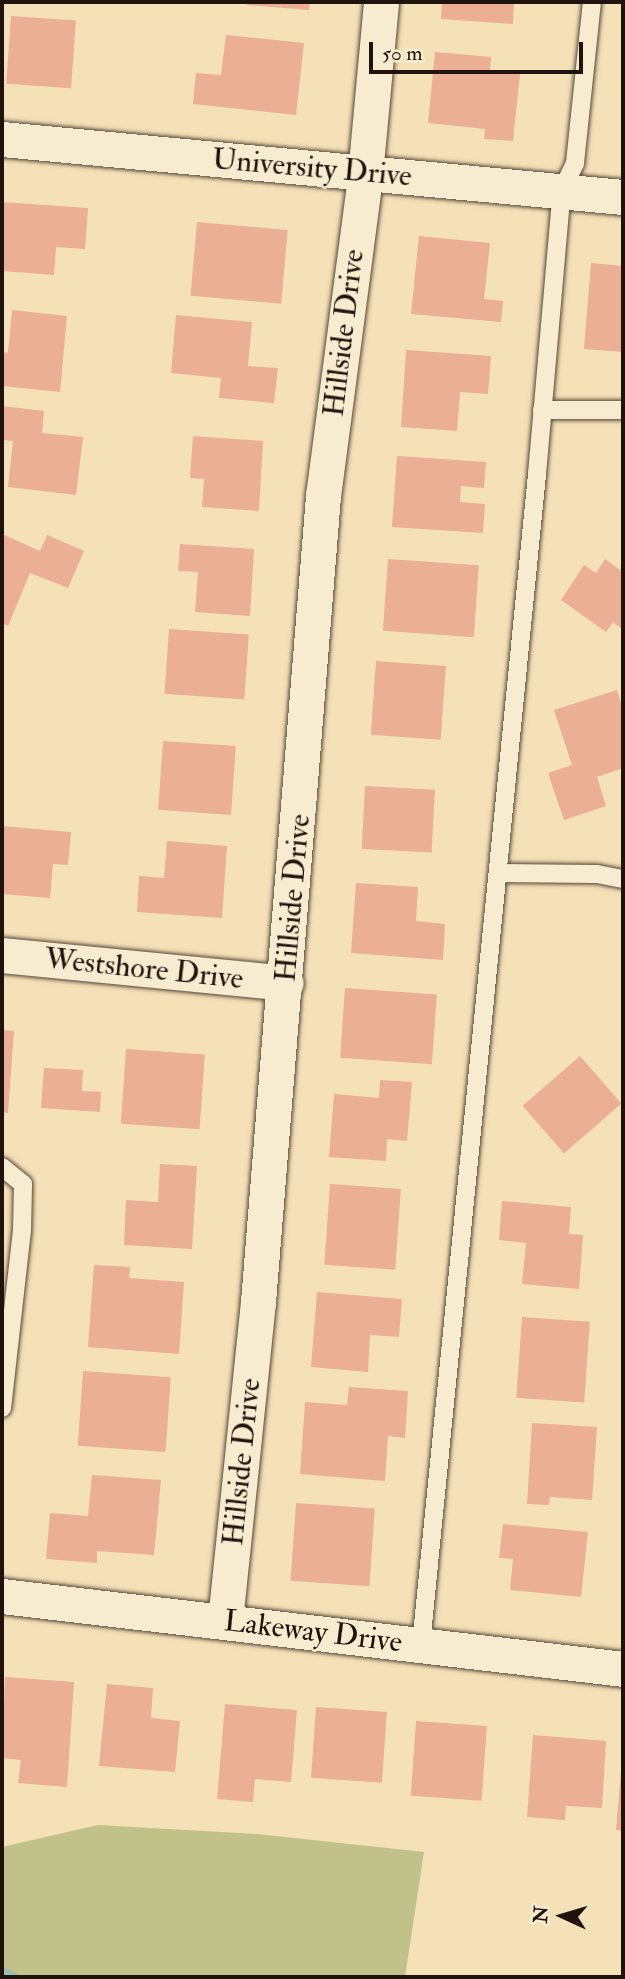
<!DOCTYPE html>
<html>
<head>
<meta charset="utf-8">
<style>
  body { margin:0 }
  #map { position:relative; width:625px; height:1979px; overflow:hidden; background:#f5e1b7; font-family:"IM FELL Double Pica",serif }
  div>[style] { position:absolute }
  [style*='--x'] { left:calc(var(--x)*1px); top:calc(var(--y)*1px); width:calc(var(--w)*1px); rotate:calc(var(--a)*1deg) }
  .green>* { inset:0; background:#c1c18a }
  .stream>* { height:9px; margin:-4.5px; padding:0 4.5px; transform-origin:4.5px; border-radius:4.5px; background:#9ebcb6 }
  .building>* { inset:0; background:#eaaf94; transform-origin:0 0 }
  .roads { filter:drop-shadow(0 0 2px #554638) drop-shadow(0 0 2px #554638) }
  .lane>* { height:18px; margin:-9px; padding:0 9px; transform-origin:9px; border-radius:9px; background:#f8ecd0 }
  .street>* { height:35px; margin:-17.5px; padding:0 17.5px; transform-origin:17.5px; border-radius:17.5px; background:#f8ecd0 }
  span { translate:-50% -50%; white-space:nowrap; text-align:center; line-height:1.15; -webkit-text-stroke:5px #f8ecd0; paint-order:stroke }
  .street-label { font-size:30px; color:#20130d }
  .frame { position:absolute; inset:0; border:4px solid #20130d; pointer-events:none }
  .north { position:absolute; left:527px; top:1881px; width:70px; height:70px; -webkit-text-stroke:5px #f8ecd0; paint-order:stroke; rotate:274deg; font-size:19px; font-weight:700; line-height:28px; text-align:center; color:#20130d }
  .north::after { content:''; display:block; margin:auto; width:24px; height:32px; background:#20130d; clip-path:polygon(50% 0,100% 100%,50% 72%,0 100%) }
  .scale { position:absolute; left:369px; top:42px; width:214px; height:32px; box-sizing:border-box; border:4px solid #20130d; border-top:0; padding-left:9px; font-size:21px; line-height:24px; white-space:nowrap; color:#20130d; -webkit-text-stroke:5px #f8ecd0; paint-order:stroke }
</style>
</head>
<body>
<div id="map">
  <div class="green">
    <i style="clip-path:polygon(98px 1825px,257px 1834px,424px 1852px,405px 1977px,2px 1977px,2px 1847px)"></i>
  </div>
  <div class="stream">
    <i style="--x:2;--y:1971;--w:13;--a:27"></i>
  </div>
  <div class="building">
    <i style="clip-path:polygon(247px 2px,310px 2px,309px 10px,247px 5px)"></i>
    <i style="clip-path:polygon(442px 2px,514px 2px,513px 24px,441px 19px)"></i>
    <i style="left:11px;top:16px;width:65px;height:68px;rotate:4deg"></i>
    <i style="clip-path:polygon(226px 35px,304px 43px,296px 115px,193px 104px,196px 73px,221px 75px)"></i>
    <i style="clip-path:polygon(435px 52px,491px 57px,490px 71px,520px 74px,513px 141px,484px 139px,485px 129px,428px 123px)"></i>
    <i style="clip-path:polygon(2px 202px,88px 208px,85px 249px,56px 247px,54px 275px,2px 271px)"></i>
    <i style="left:197px;top:222px;width:91px;height:74px;rotate:5deg"></i>
    <i style="clip-path:polygon(419px 236px,490px 243px,484px 299px,503px 301px,501px 322px,411px 314px)"></i>
    <i style="clip-path:polygon(591px 263px,623px 266px,623px 352px,584px 349px)"></i>
    <i style="clip-path:polygon(12px 310px,67px 316px,60px 392px,2px 386px,2px 352px,8px 353px)"></i>
    <i style="clip-path:polygon(176px 315px,252px 322px,248px 366px,278px 368px,274px 403px,219px 398px,221px 378px,171px 373px)"></i>
    <i style="clip-path:polygon(406px 350px,491px 356px,488px 394px,460px 392px,457px 431px,401px 427px)"></i>
    <i style="clip-path:polygon(2px 406px,44px 411px,42px 433px,83px 437px,76px 495px,8px 487px,13px 441px,2px 440px)"></i>
    <i style="clip-path:polygon(193px 436px,263px 441px,259px 511px,202px 507px,204px 479px,190px 478px)"></i>
    <i style="clip-path:polygon(397px 456px,486px 462px,484px 488px,461px 486px,460px 502px,485px 504px,483px 533px,392px 527px)"></i>
    <i style="clip-path:polygon(2px 534px,40px 551px,47px 535px,84px 551px,68px 588px,30px 573px,8px 626px,2px 623px)"></i>
    <i style="clip-path:polygon(180px 544px,254px 549px,250px 616px,195px 612px,198px 572px,178px 571px)"></i>
    <i style="left:388px;top:559px;width:91px;height:72px;rotate:4deg"></i>
    <i style="clip-path:polygon(605px 559px,620px 570px,623px 566px,623px 630px,613px 622px,606px 632px,561px 600px,584px 565px,596px 573px)"></i>
    <i style="left:169px;top:629px;width:80px;height:65px;rotate:4deg"></i>
    <i style="left:376px;top:661px;width:70px;height:74px;rotate:4deg"></i>
    <i style="clip-path:polygon(617px 690px,623px 710px,623px 768px,597px 777px,606px 806px,564px 820px,548px 773px,572px 765px,554px 710px)"></i>
    <i style="left:163px;top:741px;width:73px;height:69px;rotate:4deg"></i>
    <i style="left:365px;top:786px;width:70px;height:63px;rotate:3deg"></i>
    <i style="clip-path:polygon(2px 826px,71px 832px,68px 865px,53px 864px,50px 898px,2px 894px)"></i>
    <i style="clip-path:polygon(167px 841px,227px 846px,222px 918px,137px 912px,139px 876px,164px 878px)"></i>
    <i style="clip-path:polygon(356px 883px,418px 887px,416px 921px,445px 924px,443px 960px,351px 953px)"></i>
    <i style="left:345px;top:988px;width:92px;height:70px;rotate:4deg"></i>
    <i style="clip-path:polygon(2px 1030px,14px 1031px,8px 1113px,2px 1112px)"></i>
    <i style="left:126px;top:1049px;width:79px;height:75px;rotate:4deg"></i>
    <i style="left:580px;top:1056px;width:63px;height:76px;rotate:49deg"></i>
    <i style="clip-path:polygon(44px 1068px,83px 1070px,82px 1091px,101px 1092px,100px 1112px,41px 1108px)"></i>
    <i style="clip-path:polygon(380px 1080px,412px 1082px,407px 1141px,387px 1139px,386px 1161px,329px 1157px,334px 1094px,379px 1098px)"></i>
    <i style="clip-path:polygon(160px 1164px,197px 1166px,192px 1249px,124px 1245px,126px 1200px,158px 1202px)"></i>
    <i style="left:330px;top:1184px;width:71px;height:81px;rotate:4deg"></i>
    <i style="clip-path:polygon(502px 1201px,571px 1207px,569px 1234px,583px 1235px,579px 1289px,522px 1284px,526px 1243px,499px 1240px)"></i>
    <i style="clip-path:polygon(94px 1265px,130px 1267px,129px 1278px,184px 1282px,179px 1354px,88px 1347px)"></i>
    <i style="clip-path:polygon(317px 1292px,402px 1299px,399px 1337px,370px 1335px,368px 1372px,311px 1367px)"></i>
    <i style="left:522px;top:1317px;width:68px;height:81px;rotate:4deg"></i>
    <i style="left:83px;top:1371px;width:88px;height:75px;rotate:4deg"></i>
    <i style="clip-path:polygon(349px 1387px,408px 1391px,405px 1438px,388px 1436px,385px 1481px,300px 1474px,305px 1402px,347px 1405px)"></i>
    <i style="clip-path:polygon(532px 1423px,597px 1427px,592px 1500px,550px 1497px,549px 1505px,527px 1504px)"></i>
    <i style="clip-path:polygon(92px 1475px,161px 1480px,154px 1555px,97px 1551px,97px 1563px,46px 1559px,50px 1513px,88px 1516px)"></i>
    <i style="left:296px;top:1503px;width:79px;height:78px;rotate:4deg"></i>
    <i style="clip-path:polygon(503px 1524px,588px 1532px,581px 1597px,510px 1590px,513px 1559px,499px 1558px)"></i>
    <i style="clip-path:polygon(5px 1677px,74px 1682px,67px 1787px,18px 1783px,21px 1760px,2px 1758px)"></i>
    <i style="clip-path:polygon(107px 1684px,153px 1688px,151px 1718px,180px 1721px,175px 1772px,99px 1766px)"></i>
    <i style="clip-path:polygon(225px 1704px,297px 1710px,291px 1782px,255px 1779px,253px 1802px,217px 1799px)"></i>
    <i style="left:316px;top:1707px;width:71px;height:71px;rotate:4deg"></i>
    <i style="left:416px;top:1721px;width:71px;height:75px;rotate:4deg"></i>
    <i style="clip-path:polygon(533px 1735px,606px 1741px,602px 1808px,566px 1806px,565px 1820px,527px 1817px)"></i>
    <i style="clip-path:polygon(621px 1772px,623px 1772px,623px 1831px,616px 1830px)"></i>
  </div>
  <div class="roads">
    <div class="lane">
      <i style="--x:542;--y:410;--w:81;--a:0"></i>
      <i style="--x:498;--y:873;--w:99;--a:0.6"></i>
      <i style="--x:597;--y:874;--w:26;--a:11"></i>
      <i style="--x:2;--y:1167;--w:27;--a:39"></i>
      <i style="--x:23;--y:1184;--w:46;--a:91.2"></i>
      <i style="--x:22;--y:1230;--w:179;--a:96.4"></i>
      <i style="--x:421;--y:1645;--w:1177;--a:-84.34"></i>
      <i style="--x:537;--y:474;--w:285;--a:-85"></i>
      <i style="--x:562;--y:190;--w:30;--a:-64"></i>
      <i style="--x:575;--y:163;--w:162;--a:-84"></i>
    </div>
    <div class="street">
      <i style="--x:2;--y:139;--w:624;--a:5.34"></i>
      <i style="--x:2;--y:955;--w:285;--a:5.6"></i>
      <i style="--x:2;--y:1596;--w:625;--a:6.7"></i>
      <i style="--x:225;--y:1621;--w:321;--a:-84.1"></i>
      <i style="--x:258;--y:1302;--w:809;--a:-85.39"></i>
      <i style="--x:323;--y:496;--w:324;--a:-82.5"></i>
      <i style="--x:365;--y:175;--w:174;--a:-84.7"></i>
    </div>
  </div>
  <div class="street-label">
    <span style="left:312px;top:168px;rotate:5deg">University Drive</span>
    <span style="left:344px;top:333px;rotate:-83deg">Hillside Drive</span>
    <span style="left:293px;top:898px;rotate:-85deg">Hillside Drive</span>
    <span style="left:144px;top:969px;rotate:6deg">Westshore Drive</span>
    <span style="left:242px;top:1462px;rotate:-84deg">Hillside Drive</span>
    <span style="left:313px;top:1632px;rotate:7deg">Lakeway Drive</span>
  </div>
  <div class="frame"></div>
  <div class="north">N</div>
  <div class="scale">50 m</div>
</div>
</body>
</html>
